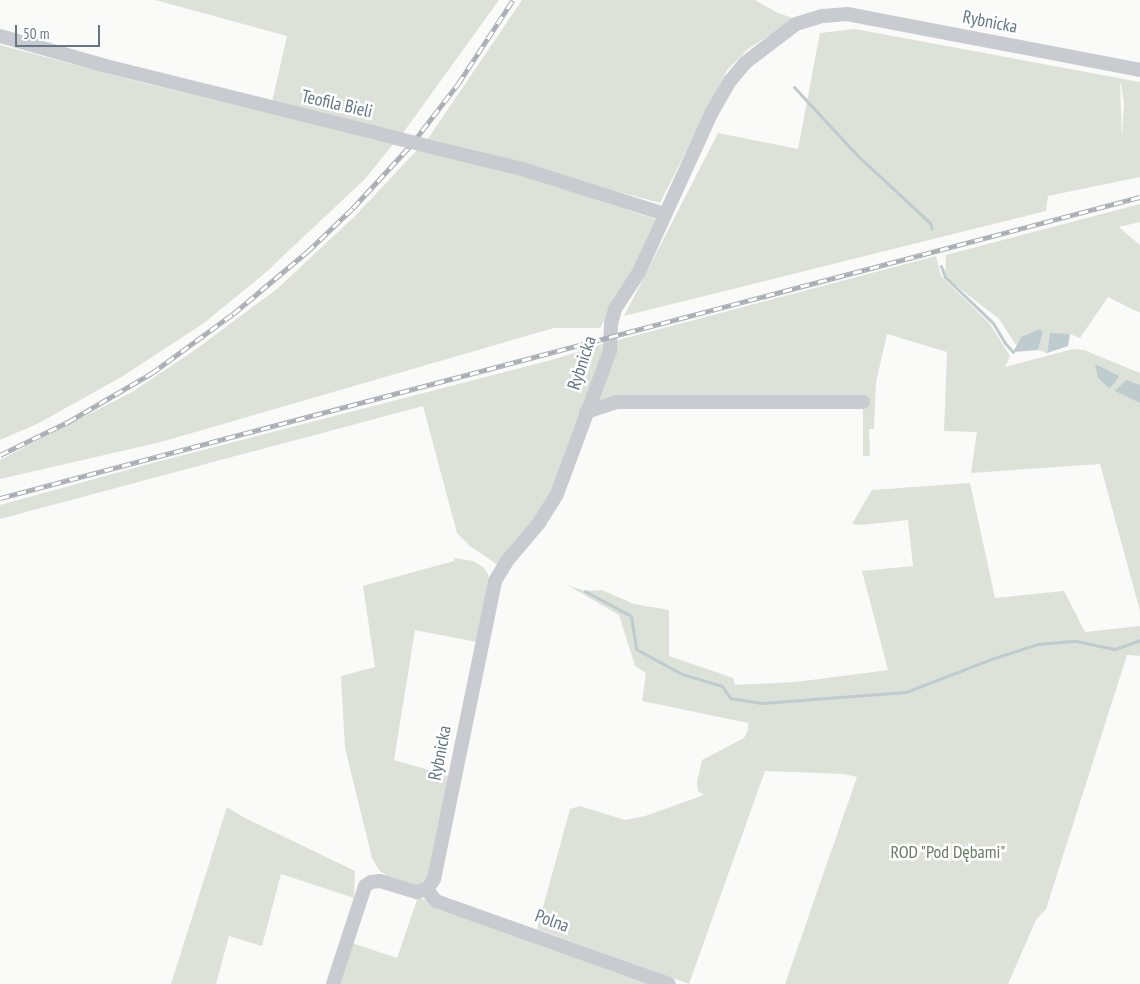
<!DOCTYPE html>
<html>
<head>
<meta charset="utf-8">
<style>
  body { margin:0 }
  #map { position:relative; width:1140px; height:984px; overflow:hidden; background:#fafaf8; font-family:"PT Sans Narrow",sans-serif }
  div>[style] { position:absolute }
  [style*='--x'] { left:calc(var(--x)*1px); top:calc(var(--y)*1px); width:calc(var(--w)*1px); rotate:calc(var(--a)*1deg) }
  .green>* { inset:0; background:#dce2d8 }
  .water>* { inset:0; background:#becbcf }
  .stream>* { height:3px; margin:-1.5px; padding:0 1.5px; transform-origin:1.5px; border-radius:1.5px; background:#becbcf }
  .minor>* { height:14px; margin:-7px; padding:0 7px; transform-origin:7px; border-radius:7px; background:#c8ccd0 }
  .rail>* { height:5px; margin-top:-2.5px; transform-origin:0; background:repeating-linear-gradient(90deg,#fff 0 9px,#a6adb3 0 18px); box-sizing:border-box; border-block:1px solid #a6adb3 }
  .minor-bridge>* { height:14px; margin:-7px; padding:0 7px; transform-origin:7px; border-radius:7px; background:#c8ccd0 }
  span { translate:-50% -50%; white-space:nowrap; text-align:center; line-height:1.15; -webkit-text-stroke:5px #fff; paint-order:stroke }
  .street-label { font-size:18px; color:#637685 }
  .park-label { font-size:18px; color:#677c62 }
  .scale { position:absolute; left:15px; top:25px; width:85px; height:22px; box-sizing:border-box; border:2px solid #637685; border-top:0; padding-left:6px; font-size:15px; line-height:18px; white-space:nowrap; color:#637685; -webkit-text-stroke:4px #fff; paint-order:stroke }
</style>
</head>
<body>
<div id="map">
  <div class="green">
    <i style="clip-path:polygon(155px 0,499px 0,403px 133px,272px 102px,287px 36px)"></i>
    <i style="clip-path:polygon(522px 0,755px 0,776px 12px,795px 19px,748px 49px,727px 70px,660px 203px,427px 140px)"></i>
    <i style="clip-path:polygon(evenodd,855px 29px,1140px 82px,1140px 177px,1048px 196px,1046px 211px,624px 316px,718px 133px,798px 149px,820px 33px,855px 29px,1121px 84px,1124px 104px,1122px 137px,1120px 84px,1121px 84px)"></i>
    <i style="clip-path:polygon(0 45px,143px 83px,394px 143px,365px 179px,264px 274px,204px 323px,123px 376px,39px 423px,0 440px)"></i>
    <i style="clip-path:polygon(417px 150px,509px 171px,655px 219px,634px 268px,600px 328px,554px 328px,161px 442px,0 479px,0 460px,132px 392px,195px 350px,277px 289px,354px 217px)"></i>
    <i style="clip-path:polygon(1140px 204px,1140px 222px,1119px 227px,1140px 245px,1140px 313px,1108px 297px,1080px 338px,1070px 334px,1050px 334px,1047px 353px,1038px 350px,1043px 332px,1022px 337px,1016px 345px,999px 319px,945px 277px,946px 255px)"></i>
    <i style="clip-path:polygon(936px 256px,941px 276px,990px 324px,1010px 356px,1005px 367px,1073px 349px,1084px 350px,1140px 373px,1140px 611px,1100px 464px,971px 473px,977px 432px,944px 431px,947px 352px,887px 334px,876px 382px,874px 429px,869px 429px,870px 456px,863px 456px,863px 402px,594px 406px,618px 340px)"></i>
    <i style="clip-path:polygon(606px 343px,548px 499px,534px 523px,498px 565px,470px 546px,457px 533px,423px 406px,0 519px,0 505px,145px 465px,555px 359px)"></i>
    <i style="clip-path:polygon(970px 483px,995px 598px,1064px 591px,1085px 632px,1140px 626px,1140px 656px,1127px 655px,1046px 909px,1036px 920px,1008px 984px,785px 984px,857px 777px,844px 774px,765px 771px,689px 984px,537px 929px,570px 809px,580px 806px,625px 820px,645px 816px,704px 795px,698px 791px,697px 782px,702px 760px,744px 738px,748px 730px,748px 723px,642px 701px,646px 673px,635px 666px,619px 615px,567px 585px,585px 591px,602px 590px,634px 604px,669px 610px,669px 656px,733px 678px,735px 685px,796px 682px,888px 670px,862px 571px,913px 566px,908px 520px,861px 525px,852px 524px,872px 490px)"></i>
    <i style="clip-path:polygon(454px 558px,473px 561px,483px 567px,488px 574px,489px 580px,477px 642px,415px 630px,394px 760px,449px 776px,432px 873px,419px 887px,390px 878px,379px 870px,372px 858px,345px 748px,341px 676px,375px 667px,363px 586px,454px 561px)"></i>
    <i style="clip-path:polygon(227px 807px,245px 818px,355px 871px,354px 898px,281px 874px,262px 946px,229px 936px,216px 984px,171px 984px)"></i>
    <i style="clip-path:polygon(418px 897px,473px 918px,658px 984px,339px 984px,352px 943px,397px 958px)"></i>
  </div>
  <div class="water">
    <i style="clip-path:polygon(1040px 329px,1043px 332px,1038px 350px,1013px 352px,1021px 337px)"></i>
    <i style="clip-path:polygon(1050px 333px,1070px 334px,1068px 346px,1047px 353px)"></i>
    <i style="clip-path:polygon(1095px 364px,1119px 376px,1114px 384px,1109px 388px,1098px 378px)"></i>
    <i style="clip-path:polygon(1126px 380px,1140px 385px,1140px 403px,1115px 391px)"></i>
  </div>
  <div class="stream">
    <i style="--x:794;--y:87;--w:94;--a:47.2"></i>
    <i style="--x:858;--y:156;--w:98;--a:42.9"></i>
    <i style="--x:930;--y:223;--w:6;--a:72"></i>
    <i style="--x:941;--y:266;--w:12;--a:70"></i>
    <i style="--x:945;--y:277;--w:66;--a:43.8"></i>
    <i style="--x:993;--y:323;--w:23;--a:59"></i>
    <i style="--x:1005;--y:343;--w:12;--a:48"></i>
    <i style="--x:585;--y:591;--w:52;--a:28.5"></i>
    <i style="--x:631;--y:616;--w:33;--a:81"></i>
    <i style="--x:636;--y:649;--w:52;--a:28.5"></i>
    <i style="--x:682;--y:674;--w:42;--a:16.7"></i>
    <i style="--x:722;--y:686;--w:14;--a:56"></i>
    <i style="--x:730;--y:698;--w:32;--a:9"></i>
    <i style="--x:762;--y:703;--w:144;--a:-4.4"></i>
    <i style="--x:906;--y:692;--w:91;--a:-21.2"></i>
    <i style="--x:991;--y:659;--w:49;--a:-17.7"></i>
    <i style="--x:1038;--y:644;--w:38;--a:-5"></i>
    <i style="--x:1076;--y:641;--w:40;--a:12"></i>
    <i style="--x:1115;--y:649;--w:27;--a:-20"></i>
  </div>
  <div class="minor">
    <i style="--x:0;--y:36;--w:110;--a:15.8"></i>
    <i style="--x:106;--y:66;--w:282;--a:13.9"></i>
    <i style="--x:439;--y:149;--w:85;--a:13.5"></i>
    <i style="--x:522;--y:169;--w:150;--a:17.5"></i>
    <i style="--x:586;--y:412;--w:33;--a:-18"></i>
    <i style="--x:617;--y:402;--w:246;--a:0"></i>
    <i style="--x:426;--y:889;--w:16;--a:50"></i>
    <i style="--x:436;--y:901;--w:247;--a:19.6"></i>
    <i style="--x:333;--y:984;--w:103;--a:-71.9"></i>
    <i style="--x:365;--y:886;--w:7;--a:-34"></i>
    <i style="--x:371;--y:882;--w:9;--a:-6"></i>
    <i style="--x:380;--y:881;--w:39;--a:17"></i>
    <i style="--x:417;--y:892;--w:12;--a:-20"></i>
    <i style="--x:428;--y:888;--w:11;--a:-56"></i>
    <i style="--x:434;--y:879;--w:304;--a:-78.4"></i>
    <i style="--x:495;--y:581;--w:23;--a:-59"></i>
    <i style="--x:507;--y:561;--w:50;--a:-49.9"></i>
    <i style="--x:539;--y:523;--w:34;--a:-58"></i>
    <i style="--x:557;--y:494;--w:153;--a:-69.7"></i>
    <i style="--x:610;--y:351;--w:27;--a:-88"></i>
    <i style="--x:611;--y:324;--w:16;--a:-75"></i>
    <i style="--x:615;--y:309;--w:44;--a:-57"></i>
    <i style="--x:639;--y:272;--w:176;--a:-65.5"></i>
    <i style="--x:712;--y:112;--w:36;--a:-60"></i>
    <i style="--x:730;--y:81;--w:25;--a:-50"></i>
    <i style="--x:746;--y:62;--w:63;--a:-37.2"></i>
    <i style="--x:796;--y:24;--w:28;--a:-17"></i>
    <i style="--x:823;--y:16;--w:24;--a:-5"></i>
    <i style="--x:847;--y:14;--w:298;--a:10.8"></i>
  </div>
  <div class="rail">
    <i style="--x:0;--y:455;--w:76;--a:-25.9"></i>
    <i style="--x:68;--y:422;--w:97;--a:-30.3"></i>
    <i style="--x:152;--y:373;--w:100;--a:-36.1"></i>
    <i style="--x:233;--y:314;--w:97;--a:-40"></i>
    <i style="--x:307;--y:252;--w:64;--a:-43.7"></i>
    <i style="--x:353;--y:208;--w:86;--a:-47.4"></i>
    <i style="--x:411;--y:145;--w:77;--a:-52.4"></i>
    <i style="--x:458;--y:84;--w:100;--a:-56.8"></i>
    <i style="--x:0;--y:498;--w:1179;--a:-14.79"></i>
  </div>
  <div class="minor-bridge">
    <i style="--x:380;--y:134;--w:61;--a:14.3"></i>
  </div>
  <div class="street-label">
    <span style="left:990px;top:22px;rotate:11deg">Rybnicka</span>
    <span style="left:337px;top:104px;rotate:13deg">Teofila Bieli</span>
    <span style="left:582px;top:363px;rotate:-72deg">Rybnicka</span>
    <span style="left:440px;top:753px;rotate:-79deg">Rybnicka</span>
    <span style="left:552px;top:921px;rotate:20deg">Polna</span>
  </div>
  <div class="park-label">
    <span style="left:948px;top:852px">ROD "Pod Dębami"</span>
  </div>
  <div class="scale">50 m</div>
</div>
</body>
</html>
